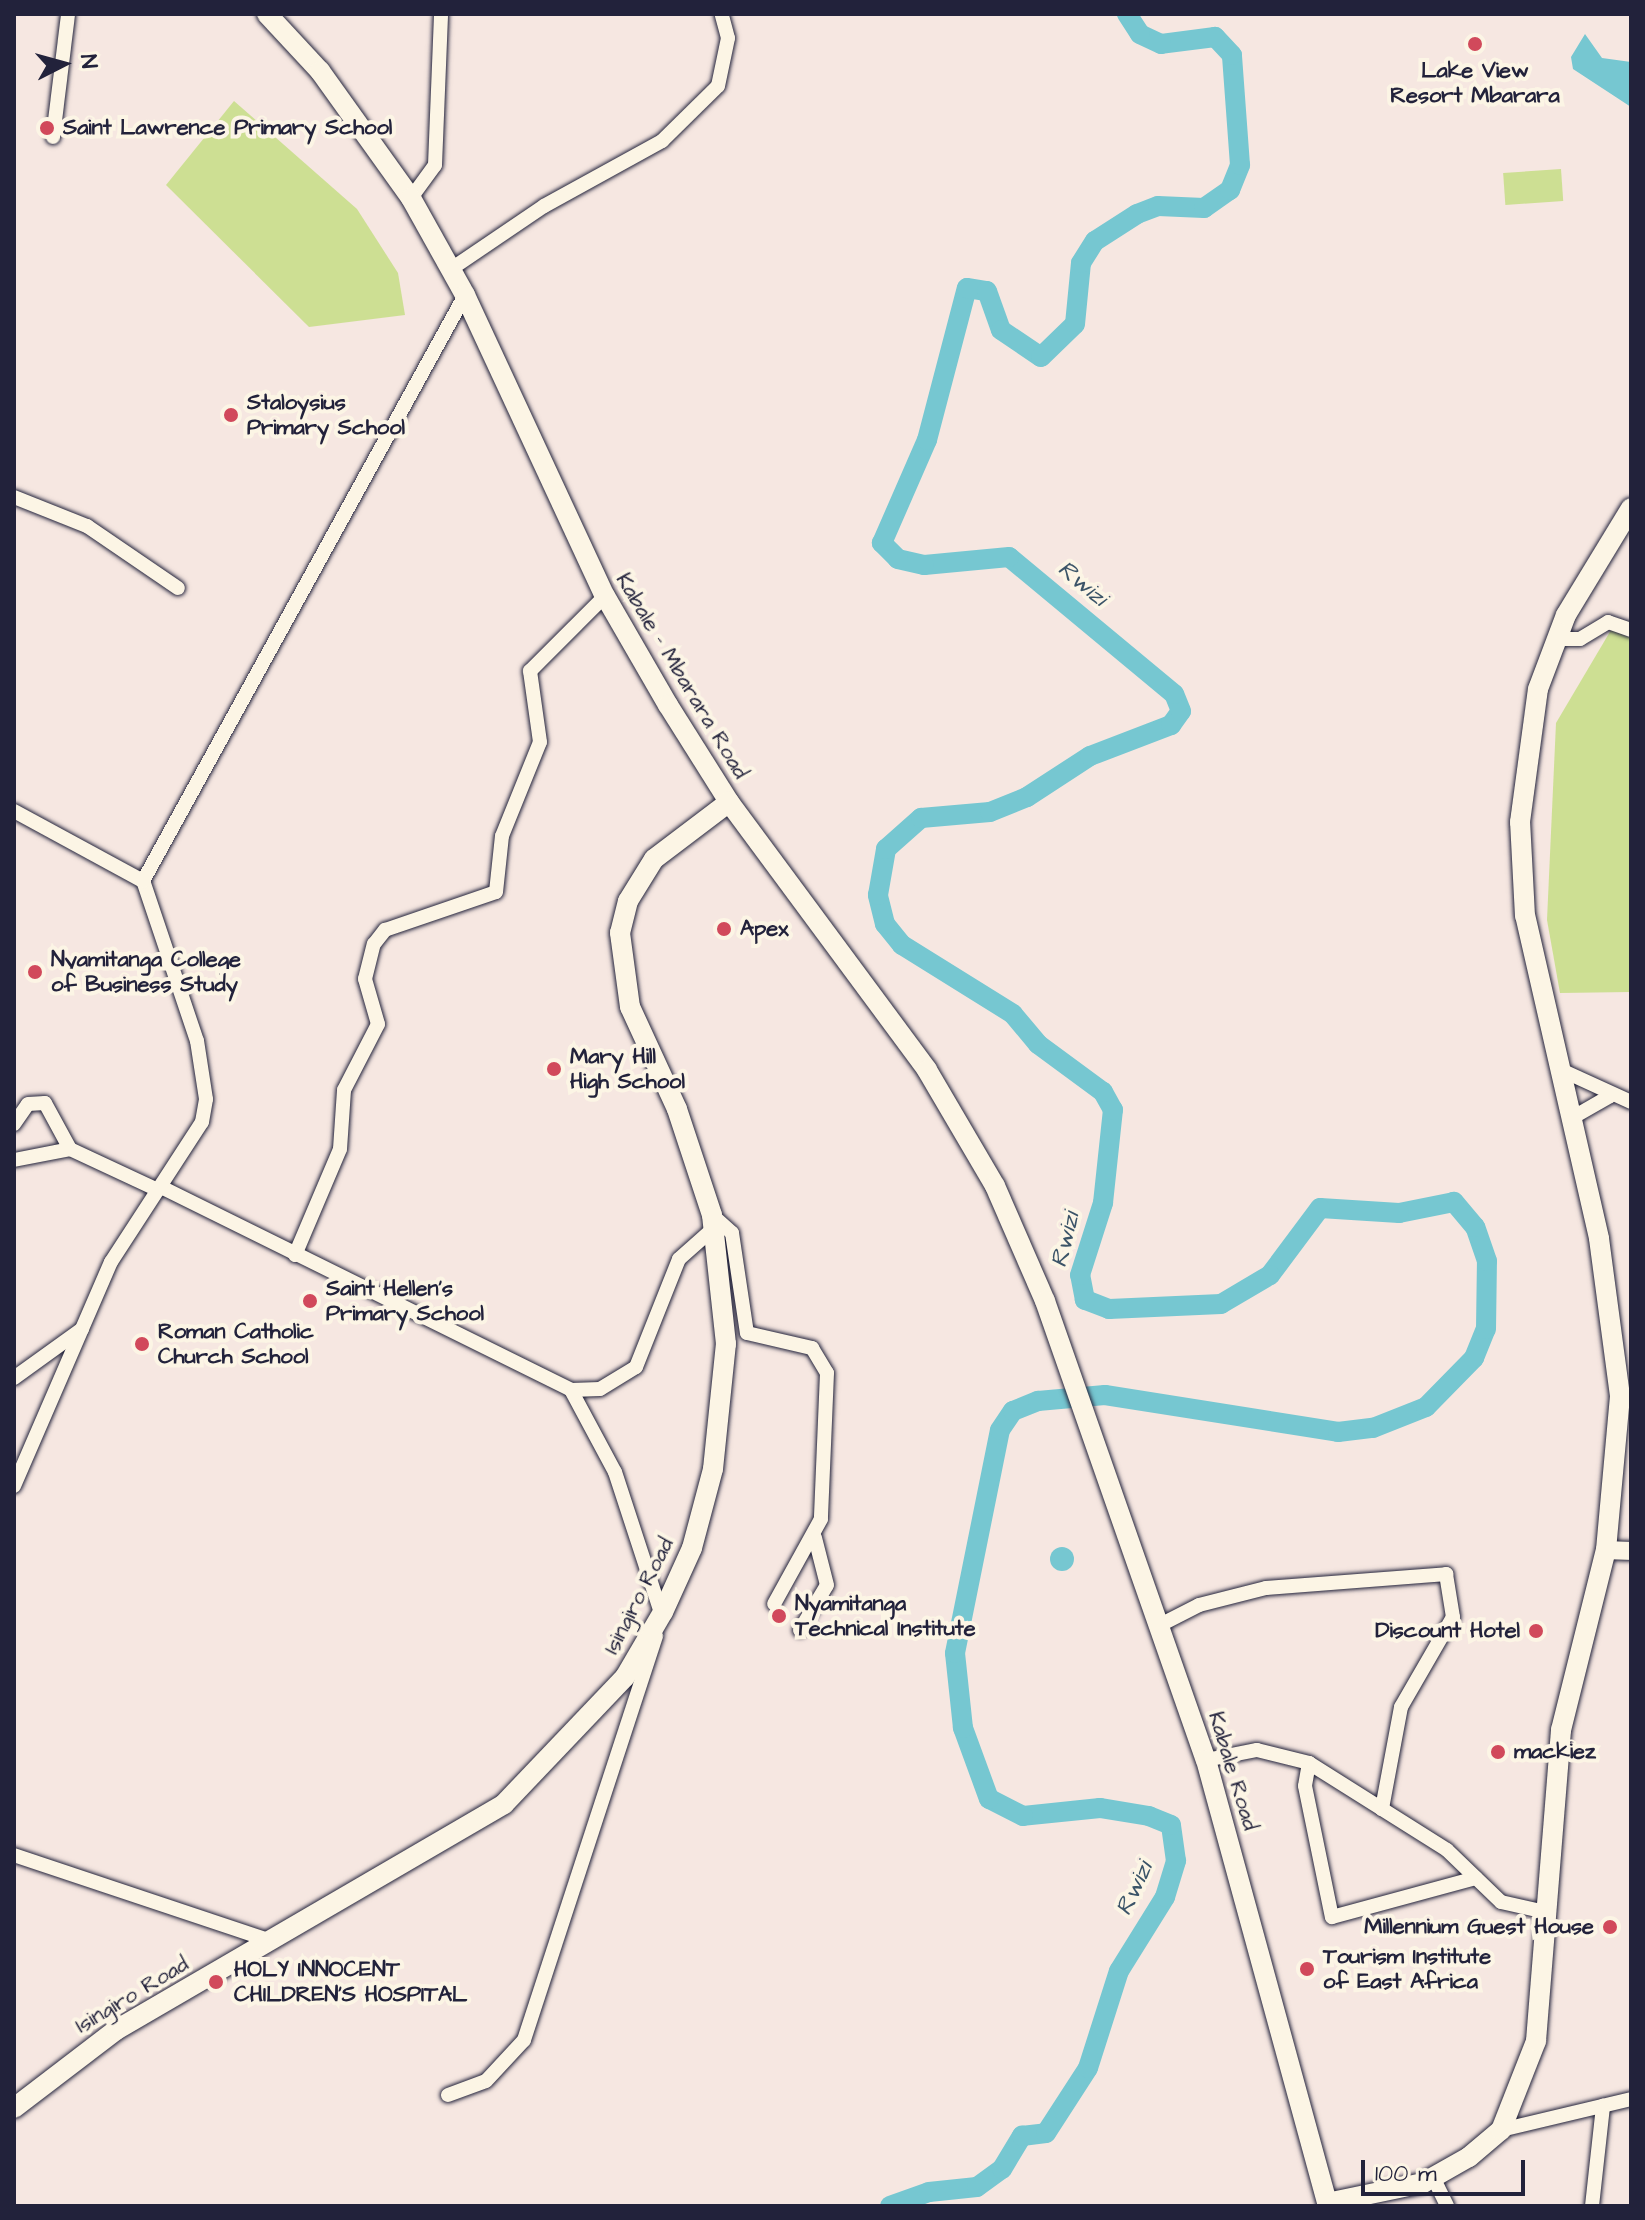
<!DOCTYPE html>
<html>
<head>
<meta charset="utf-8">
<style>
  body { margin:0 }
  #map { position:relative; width:1645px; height:2220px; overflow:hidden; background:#f6e7e1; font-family:"Architects Daughter",sans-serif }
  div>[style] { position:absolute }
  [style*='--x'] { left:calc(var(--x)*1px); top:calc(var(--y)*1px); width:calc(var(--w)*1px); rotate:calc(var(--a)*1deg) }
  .green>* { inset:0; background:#cddf93; transform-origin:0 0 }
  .water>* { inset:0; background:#76c7d1 }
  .round { border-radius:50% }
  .river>* { height:20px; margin:-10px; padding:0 10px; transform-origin:10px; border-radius:10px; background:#76c7d1 }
  .roads { filter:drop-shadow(0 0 2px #22223b) drop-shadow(0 0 2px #22223b) }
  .street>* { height:14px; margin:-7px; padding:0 7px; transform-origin:7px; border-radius:7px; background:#fcf5e5 }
  .secondary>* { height:18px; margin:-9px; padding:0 9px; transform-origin:9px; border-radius:9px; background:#fcf5e5 }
  .primary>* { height:20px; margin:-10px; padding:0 10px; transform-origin:10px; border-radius:10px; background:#fcf5e5 }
  .dots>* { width:22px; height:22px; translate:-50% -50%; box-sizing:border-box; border:4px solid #fcf5e5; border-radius:50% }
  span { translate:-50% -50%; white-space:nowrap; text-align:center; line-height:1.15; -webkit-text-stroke:8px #fcf5e5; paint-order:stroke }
  .poi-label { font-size:22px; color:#22223b; font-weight:700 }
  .left { translate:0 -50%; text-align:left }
  .right { translate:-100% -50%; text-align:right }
  .street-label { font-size:22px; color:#22223b }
  .water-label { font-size:24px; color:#3b5468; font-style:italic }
  .frame { position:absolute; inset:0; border:16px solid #22223b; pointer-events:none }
  .north { position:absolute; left:24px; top:24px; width:80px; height:80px; -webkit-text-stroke:6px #fcf5e5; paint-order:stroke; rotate:84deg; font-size:22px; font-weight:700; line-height:32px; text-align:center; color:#22223b }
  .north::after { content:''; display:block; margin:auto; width:28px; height:36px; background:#22223b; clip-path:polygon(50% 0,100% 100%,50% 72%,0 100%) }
  .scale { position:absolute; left:1361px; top:2160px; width:164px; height:36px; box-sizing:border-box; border:4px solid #22223b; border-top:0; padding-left:10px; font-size:24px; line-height:28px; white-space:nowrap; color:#22223b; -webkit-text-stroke:6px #fcf5e5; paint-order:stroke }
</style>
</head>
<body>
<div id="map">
  <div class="green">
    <i style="clip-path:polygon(234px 101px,357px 209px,398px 273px,405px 315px,309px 327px,166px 185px)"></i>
    <i style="left:1561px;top:169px;width:32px;height:58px;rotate:86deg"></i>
    <i style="clip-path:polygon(1611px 630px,1631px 638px,1631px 992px,1560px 993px,1547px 920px,1556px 723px)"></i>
  </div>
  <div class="water">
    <i style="clip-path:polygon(1585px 34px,1602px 58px,1631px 62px,1631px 107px,1573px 69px,1571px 57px)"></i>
    <i class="round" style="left:1050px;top:1547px;width:24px;height:24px"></i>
  </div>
  <div class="river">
    <i style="--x:890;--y:2206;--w:41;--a:-19.7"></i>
    <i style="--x:929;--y:2192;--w:48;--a:-5.9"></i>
    <i style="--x:977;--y:2187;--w:31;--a:-36"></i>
    <i style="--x:1002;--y:2169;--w:39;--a:-59"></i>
    <i style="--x:1022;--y:2136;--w:24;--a:-7"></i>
    <i style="--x:1046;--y:2133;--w:77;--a:-57.1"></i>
    <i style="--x:1088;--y:2068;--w:102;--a:-72.3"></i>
    <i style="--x:1119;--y:1971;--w:87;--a:-58.1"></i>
    <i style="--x:1165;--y:1897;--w:38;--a:-73"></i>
    <i style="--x:1176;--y:1861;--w:36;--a:-98"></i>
    <i style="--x:1171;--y:1825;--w:24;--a:-158"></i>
    <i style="--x:1149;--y:1816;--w:50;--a:-170.7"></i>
    <i style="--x:1100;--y:1808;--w:77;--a:174.1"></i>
    <i style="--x:1023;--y:1816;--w:38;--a:-153"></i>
    <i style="--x:989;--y:1799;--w:76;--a:-110.1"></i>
    <i style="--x:963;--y:1728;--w:75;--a:-96.1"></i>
    <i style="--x:955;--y:1653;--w:227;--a:-78.6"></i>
    <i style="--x:1000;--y:1430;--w:23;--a:-56"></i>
    <i style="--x:1013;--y:1411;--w:27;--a:-22"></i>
    <i style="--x:1038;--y:1401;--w:67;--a:-5.1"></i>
    <i style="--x:1105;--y:1395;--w:236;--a:9"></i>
    <i style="--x:1338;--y:1432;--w:35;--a:-7"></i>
    <i style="--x:1373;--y:1428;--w:57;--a:-21.6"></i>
    <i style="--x:1426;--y:1407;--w:69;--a:-45.6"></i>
    <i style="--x:1474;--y:1358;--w:31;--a:-68"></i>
    <i style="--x:1486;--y:1329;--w:68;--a:-89.2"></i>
    <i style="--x:1487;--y:1261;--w:36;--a:-109"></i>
    <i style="--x:1475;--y:1227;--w:33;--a:-130"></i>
    <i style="--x:1454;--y:1202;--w:56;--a:168.7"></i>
    <i style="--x:1399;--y:1213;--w:79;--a:-176.4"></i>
    <i style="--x:1320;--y:1208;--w:84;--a:126.7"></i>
    <i style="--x:1270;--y:1275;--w:57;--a:149.4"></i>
    <i style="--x:1221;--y:1304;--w:112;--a:177.4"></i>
    <i style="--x:1109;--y:1309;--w:26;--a:-159"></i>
    <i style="--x:1085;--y:1300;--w:25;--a:-101"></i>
    <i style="--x:1080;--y:1275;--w:76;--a:-72.3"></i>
    <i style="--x:1103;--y:1203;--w:94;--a:-83.9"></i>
    <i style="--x:1113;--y:1110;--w:21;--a:-119"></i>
    <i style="--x:1103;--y:1092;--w:81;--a:-143.6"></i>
    <i style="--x:1038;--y:1044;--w:39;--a:-130"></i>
    <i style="--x:1013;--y:1014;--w:131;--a:-148.1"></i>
    <i style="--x:902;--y:945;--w:27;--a:-129"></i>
    <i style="--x:885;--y:924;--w:30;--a:-104"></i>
    <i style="--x:878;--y:895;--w:47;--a:-80.1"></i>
    <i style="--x:886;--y:849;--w:47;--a:-41.5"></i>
    <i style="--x:921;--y:818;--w:69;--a:-5"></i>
    <i style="--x:990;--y:812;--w:40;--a:-22"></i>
    <i style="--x:1027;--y:797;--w:75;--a:-33.1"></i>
    <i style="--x:1090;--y:756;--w:87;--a:-20.9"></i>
    <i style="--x:1171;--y:725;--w:17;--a:-54"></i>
    <i style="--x:1181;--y:711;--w:18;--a:-112"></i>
    <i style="--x:1174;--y:694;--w:214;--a:-140.3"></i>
    <i style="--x:1009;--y:557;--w:85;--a:174.6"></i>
    <i style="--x:924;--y:565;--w:27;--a:-167"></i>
    <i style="--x:898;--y:559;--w:23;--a:-135"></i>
    <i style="--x:882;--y:543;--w:112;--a:-66.4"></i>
    <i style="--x:927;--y:440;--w:157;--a:-75.3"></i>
    <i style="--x:967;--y:288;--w:20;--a:9"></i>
    <i style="--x:987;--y:291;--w:41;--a:70.3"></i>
    <i style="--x:1001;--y:330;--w:48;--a:34"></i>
    <i style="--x:1041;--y:357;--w:47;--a:-44.1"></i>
    <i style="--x:1075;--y:324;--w:61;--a:-84.4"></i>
    <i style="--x:1081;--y:263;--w:26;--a:-58"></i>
    <i style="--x:1095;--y:241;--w:50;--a:-32.7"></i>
    <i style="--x:1137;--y:214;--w:22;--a:-21"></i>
    <i style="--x:1158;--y:206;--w:46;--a:2.5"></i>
    <i style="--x:1204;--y:208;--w:32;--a:-35"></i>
    <i style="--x:1230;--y:190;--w:27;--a:-68"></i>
    <i style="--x:1240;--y:165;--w:110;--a:-94.2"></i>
    <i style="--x:1232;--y:55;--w:25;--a:-133"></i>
    <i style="--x:1215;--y:37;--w:54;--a:172.6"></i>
    <i style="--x:1161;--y:44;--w:23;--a:-155"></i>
    <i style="--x:1140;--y:34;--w:24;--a:-123"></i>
  </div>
  <div class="roads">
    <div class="street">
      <i style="--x:53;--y:137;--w:124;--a:-83"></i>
      <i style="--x:411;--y:198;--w:41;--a:-54"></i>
      <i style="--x:435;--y:165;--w:151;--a:-87.7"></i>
      <i style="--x:451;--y:269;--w:112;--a:-34.1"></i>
      <i style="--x:544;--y:206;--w:135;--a:-28.8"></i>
      <i style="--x:662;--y:141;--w:78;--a:-44.5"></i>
      <i style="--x:718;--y:86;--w:49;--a:-78.2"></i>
      <i style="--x:728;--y:38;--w:24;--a:-105"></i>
      <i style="--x:14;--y:497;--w:79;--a:21.7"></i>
      <i style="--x:87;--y:526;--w:110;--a:34.3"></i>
      <i style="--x:1557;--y:639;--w:23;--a:0"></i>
      <i style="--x:1580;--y:639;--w:33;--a:-31"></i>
      <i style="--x:1608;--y:622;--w:24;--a:19"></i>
      <i style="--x:14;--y:811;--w:147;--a:28.5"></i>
      <i style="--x:1559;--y:1069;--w:79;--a:24.6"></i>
      <i style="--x:1570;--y:1119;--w:46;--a:-29.9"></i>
      <i style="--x:14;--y:1124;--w:24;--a:-55"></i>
      <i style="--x:28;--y:1104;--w:17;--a:-3"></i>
      <i style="--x:45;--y:1103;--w:52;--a:61.5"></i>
      <i style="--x:70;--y:1149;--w:97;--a:25"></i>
      <i style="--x:14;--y:1160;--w:57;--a:-11.1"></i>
      <i style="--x:161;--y:1187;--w:458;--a:26.3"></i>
      <i style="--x:571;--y:1390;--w:29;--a:-2"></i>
      <i style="--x:600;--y:1389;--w:42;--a:-31.4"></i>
      <i style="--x:636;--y:1367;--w:116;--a:-68.3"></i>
      <i style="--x:679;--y:1259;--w:47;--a:-41.5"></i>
      <i style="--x:712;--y:1215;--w:27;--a:42"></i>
      <i style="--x:732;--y:1233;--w:101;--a:81.5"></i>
      <i style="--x:747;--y:1333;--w:67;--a:13"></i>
      <i style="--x:812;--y:1348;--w:29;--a:59"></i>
      <i style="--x:827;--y:1373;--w:146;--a:92.4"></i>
      <i style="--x:821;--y:1519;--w:97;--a:118.9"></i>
      <i style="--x:295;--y:1255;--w:115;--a:-67"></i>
      <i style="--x:340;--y:1149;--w:59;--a:-86.1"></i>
      <i style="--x:344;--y:1090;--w:74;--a:-62.7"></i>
      <i style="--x:378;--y:1024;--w:47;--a:-106.1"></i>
      <i style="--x:365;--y:979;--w:36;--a:-76"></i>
      <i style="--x:374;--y:944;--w:18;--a:-52"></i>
      <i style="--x:385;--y:930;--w:117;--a:-18.9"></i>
      <i style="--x:496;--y:892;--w:56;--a:-83.9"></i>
      <i style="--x:502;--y:836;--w:101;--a:-68"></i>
      <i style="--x:540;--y:742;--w:72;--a:-98"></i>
      <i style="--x:530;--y:671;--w:106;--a:-45"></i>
      <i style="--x:14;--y:1378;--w:84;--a:-35.8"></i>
      <i style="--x:571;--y:1390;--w:93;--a:61.8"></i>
      <i style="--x:615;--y:1472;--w:151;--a:71.9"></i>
      <i style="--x:14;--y:1486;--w:244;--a:-66.6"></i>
      <i style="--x:111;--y:1262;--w:167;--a:-57"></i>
      <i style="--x:202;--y:1122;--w:23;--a:-80"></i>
      <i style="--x:206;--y:1099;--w:59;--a:-98.8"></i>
      <i style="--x:197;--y:1041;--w:169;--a:-108.6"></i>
      <i style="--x:143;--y:881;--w:669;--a:-61.21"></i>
      <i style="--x:1160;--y:1625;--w:44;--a:-27.1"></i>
      <i style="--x:1199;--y:1605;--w:69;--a:-14.2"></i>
      <i style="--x:1266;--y:1588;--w:181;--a:-4.4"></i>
      <i style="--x:1446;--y:1574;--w:44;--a:80.8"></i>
      <i style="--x:1453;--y:1617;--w:104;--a:120"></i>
      <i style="--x:1401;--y:1707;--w:104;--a:100.6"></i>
      <i style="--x:800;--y:1630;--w:52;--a:-59"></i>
      <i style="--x:827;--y:1585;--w:49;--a:-104.3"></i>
      <i style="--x:1206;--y:1760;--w:52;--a:-11.1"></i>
      <i style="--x:1257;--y:1750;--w:54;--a:14"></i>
      <i style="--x:1309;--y:1763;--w:163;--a:32.2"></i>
      <i style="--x:1447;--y:1850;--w:75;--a:43.9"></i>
      <i style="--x:1501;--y:1902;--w:41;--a:12.7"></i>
      <i style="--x:1309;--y:1763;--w:23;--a:100"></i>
      <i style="--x:1305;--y:1786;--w:134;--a:78.4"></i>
      <i style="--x:1332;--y:1917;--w:149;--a:-15.2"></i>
      <i style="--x:14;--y:1855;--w:271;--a:18.5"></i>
      <i style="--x:448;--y:2095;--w:40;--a:-20.2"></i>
      <i style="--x:486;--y:2081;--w:56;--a:-47.2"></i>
      <i style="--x:524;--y:2040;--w:425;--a:-71.9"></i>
      <i style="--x:1501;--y:2130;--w:134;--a:-13.4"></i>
      <i style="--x:1434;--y:2179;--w:30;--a:64"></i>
      <i style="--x:1592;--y:2206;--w:101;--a:-83.7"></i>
    </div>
    <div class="secondary">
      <i style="--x:1606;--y:1550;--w:25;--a:2"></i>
    </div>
    <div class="primary">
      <i style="--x:267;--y:14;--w:78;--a:47.1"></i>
      <i style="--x:320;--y:71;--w:156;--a:54.4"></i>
      <i style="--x:411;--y:198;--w:111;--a:60.9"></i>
      <i style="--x:465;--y:295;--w:332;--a:65.1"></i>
      <i style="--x:605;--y:596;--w:126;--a:60"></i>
      <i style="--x:668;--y:705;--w:115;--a:57.8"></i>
      <i style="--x:729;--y:802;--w:333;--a:53.5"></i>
      <i style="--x:927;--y:1070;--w:134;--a:59.6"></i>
      <i style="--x:995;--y:1186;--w:125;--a:66.5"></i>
      <i style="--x:1045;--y:1301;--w:486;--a:70.7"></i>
      <i style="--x:1206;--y:1760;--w:462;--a:74.7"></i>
      <i style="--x:14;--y:2108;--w:128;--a:-37.4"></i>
      <i style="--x:116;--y:2030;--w:449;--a:-30.2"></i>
      <i style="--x:504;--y:1804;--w:175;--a:-46.4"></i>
      <i style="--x:625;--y:1677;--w:75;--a:-59.7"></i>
      <i style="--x:663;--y:1612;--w:70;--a:-65.6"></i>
      <i style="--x:692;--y:1548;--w:82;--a:-75.1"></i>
      <i style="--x:713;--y:1469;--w:126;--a:-84.1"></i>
      <i style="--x:726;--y:1344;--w:130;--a:-96.2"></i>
      <i style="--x:712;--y:1215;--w:112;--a:-108.3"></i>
      <i style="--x:677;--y:1109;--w:112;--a:-114.7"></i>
      <i style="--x:630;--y:1007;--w:75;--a:-97.7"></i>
      <i style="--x:620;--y:933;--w:33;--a:-76"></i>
      <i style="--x:628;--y:901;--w:49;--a:-58.2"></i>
      <i style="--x:654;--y:859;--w:94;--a:-37.2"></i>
      <i style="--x:1327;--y:2203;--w:98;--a:-11.8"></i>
      <i style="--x:1423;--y:2183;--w:53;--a:-29.5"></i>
      <i style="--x:1469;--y:2157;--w:42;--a:-40.2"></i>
      <i style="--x:1501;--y:2130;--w:96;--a:-68.5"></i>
      <i style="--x:1536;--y:2041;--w:312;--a:-85.4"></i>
      <i style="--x:1561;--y:1730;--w:186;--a:-76"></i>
      <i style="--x:1606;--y:1550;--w:155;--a:-84.8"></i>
      <i style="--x:1620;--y:1396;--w:159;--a:-97.6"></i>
      <i style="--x:1599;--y:1238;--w:330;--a:-102.9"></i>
      <i style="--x:1525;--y:916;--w:94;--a:-93"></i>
      <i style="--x:1520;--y:822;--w:134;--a:-82.3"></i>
      <i style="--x:1538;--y:689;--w:79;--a:-69.3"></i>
      <i style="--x:1566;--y:615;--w:125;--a:-58.7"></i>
    </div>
  </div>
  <div class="dots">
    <i style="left:1475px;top:44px;background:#d1495b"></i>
    <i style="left:47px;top:128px;background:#d1495b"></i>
    <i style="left:231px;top:415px;background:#d1495b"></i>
    <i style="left:724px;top:929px;background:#d1495b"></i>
    <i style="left:35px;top:972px;background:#d1495b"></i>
    <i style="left:554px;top:1069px;background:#d1495b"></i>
    <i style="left:310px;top:1301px;background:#d1495b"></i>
    <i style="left:142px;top:1344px;background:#d1495b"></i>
    <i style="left:779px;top:1616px;background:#d1495b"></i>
    <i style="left:1536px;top:1631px;background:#d1495b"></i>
    <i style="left:1498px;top:1752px;background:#d1495b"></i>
    <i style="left:1610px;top:1927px;background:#d1495b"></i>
    <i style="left:1307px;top:1969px;background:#d1495b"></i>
    <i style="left:216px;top:1982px;background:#d1495b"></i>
  </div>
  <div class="poi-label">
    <span style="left:1475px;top:83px">Lake View<br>Resort Mbarara</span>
    <span class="left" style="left:63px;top:128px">Saint Lawrence Primary School</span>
    <span class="left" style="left:247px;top:415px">Staloysius<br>Primary School</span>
    <span class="left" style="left:740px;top:929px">Apex</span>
    <span class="left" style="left:51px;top:972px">Nyamitanga College<br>of Business Study</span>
    <span class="left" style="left:570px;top:1069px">Mary Hill<br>High School</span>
    <span class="left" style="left:326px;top:1301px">Saint Hellen's<br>Primary School</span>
    <span class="left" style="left:158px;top:1344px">Roman Catholic<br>Church School</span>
    <span class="left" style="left:795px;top:1616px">Nyamitanga<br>Technical Institute</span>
    <span class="right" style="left:1520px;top:1631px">Discount Hotel</span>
    <span class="left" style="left:1514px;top:1752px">mackiez</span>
    <span class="right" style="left:1594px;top:1927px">Millennium Guest House</span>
    <span class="left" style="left:1323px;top:1969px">Tourism Institute<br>of East Africa</span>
    <span class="left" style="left:234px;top:1982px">HOLY INNOCENT<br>CHILDREN'S HOSPITAL</span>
  </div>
  <div class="street-label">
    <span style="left:682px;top:676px;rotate:59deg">Kabale - Mbarara Road</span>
    <span style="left:639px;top:1596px;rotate:-63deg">Isingiro Road</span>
    <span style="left:1233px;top:1771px;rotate:73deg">Kabale Road</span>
    <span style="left:132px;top:1995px;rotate:-31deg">Isingiro Road</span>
  </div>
  <div class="water-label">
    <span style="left:1082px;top:584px;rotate:40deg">Rwizi</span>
    <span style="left:1066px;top:1240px;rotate:-76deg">Rwizi</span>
    <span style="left:1135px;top:1889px;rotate:-65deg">Rwizi</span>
  </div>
  <div class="frame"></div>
  <div class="north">N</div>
  <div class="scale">100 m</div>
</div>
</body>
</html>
